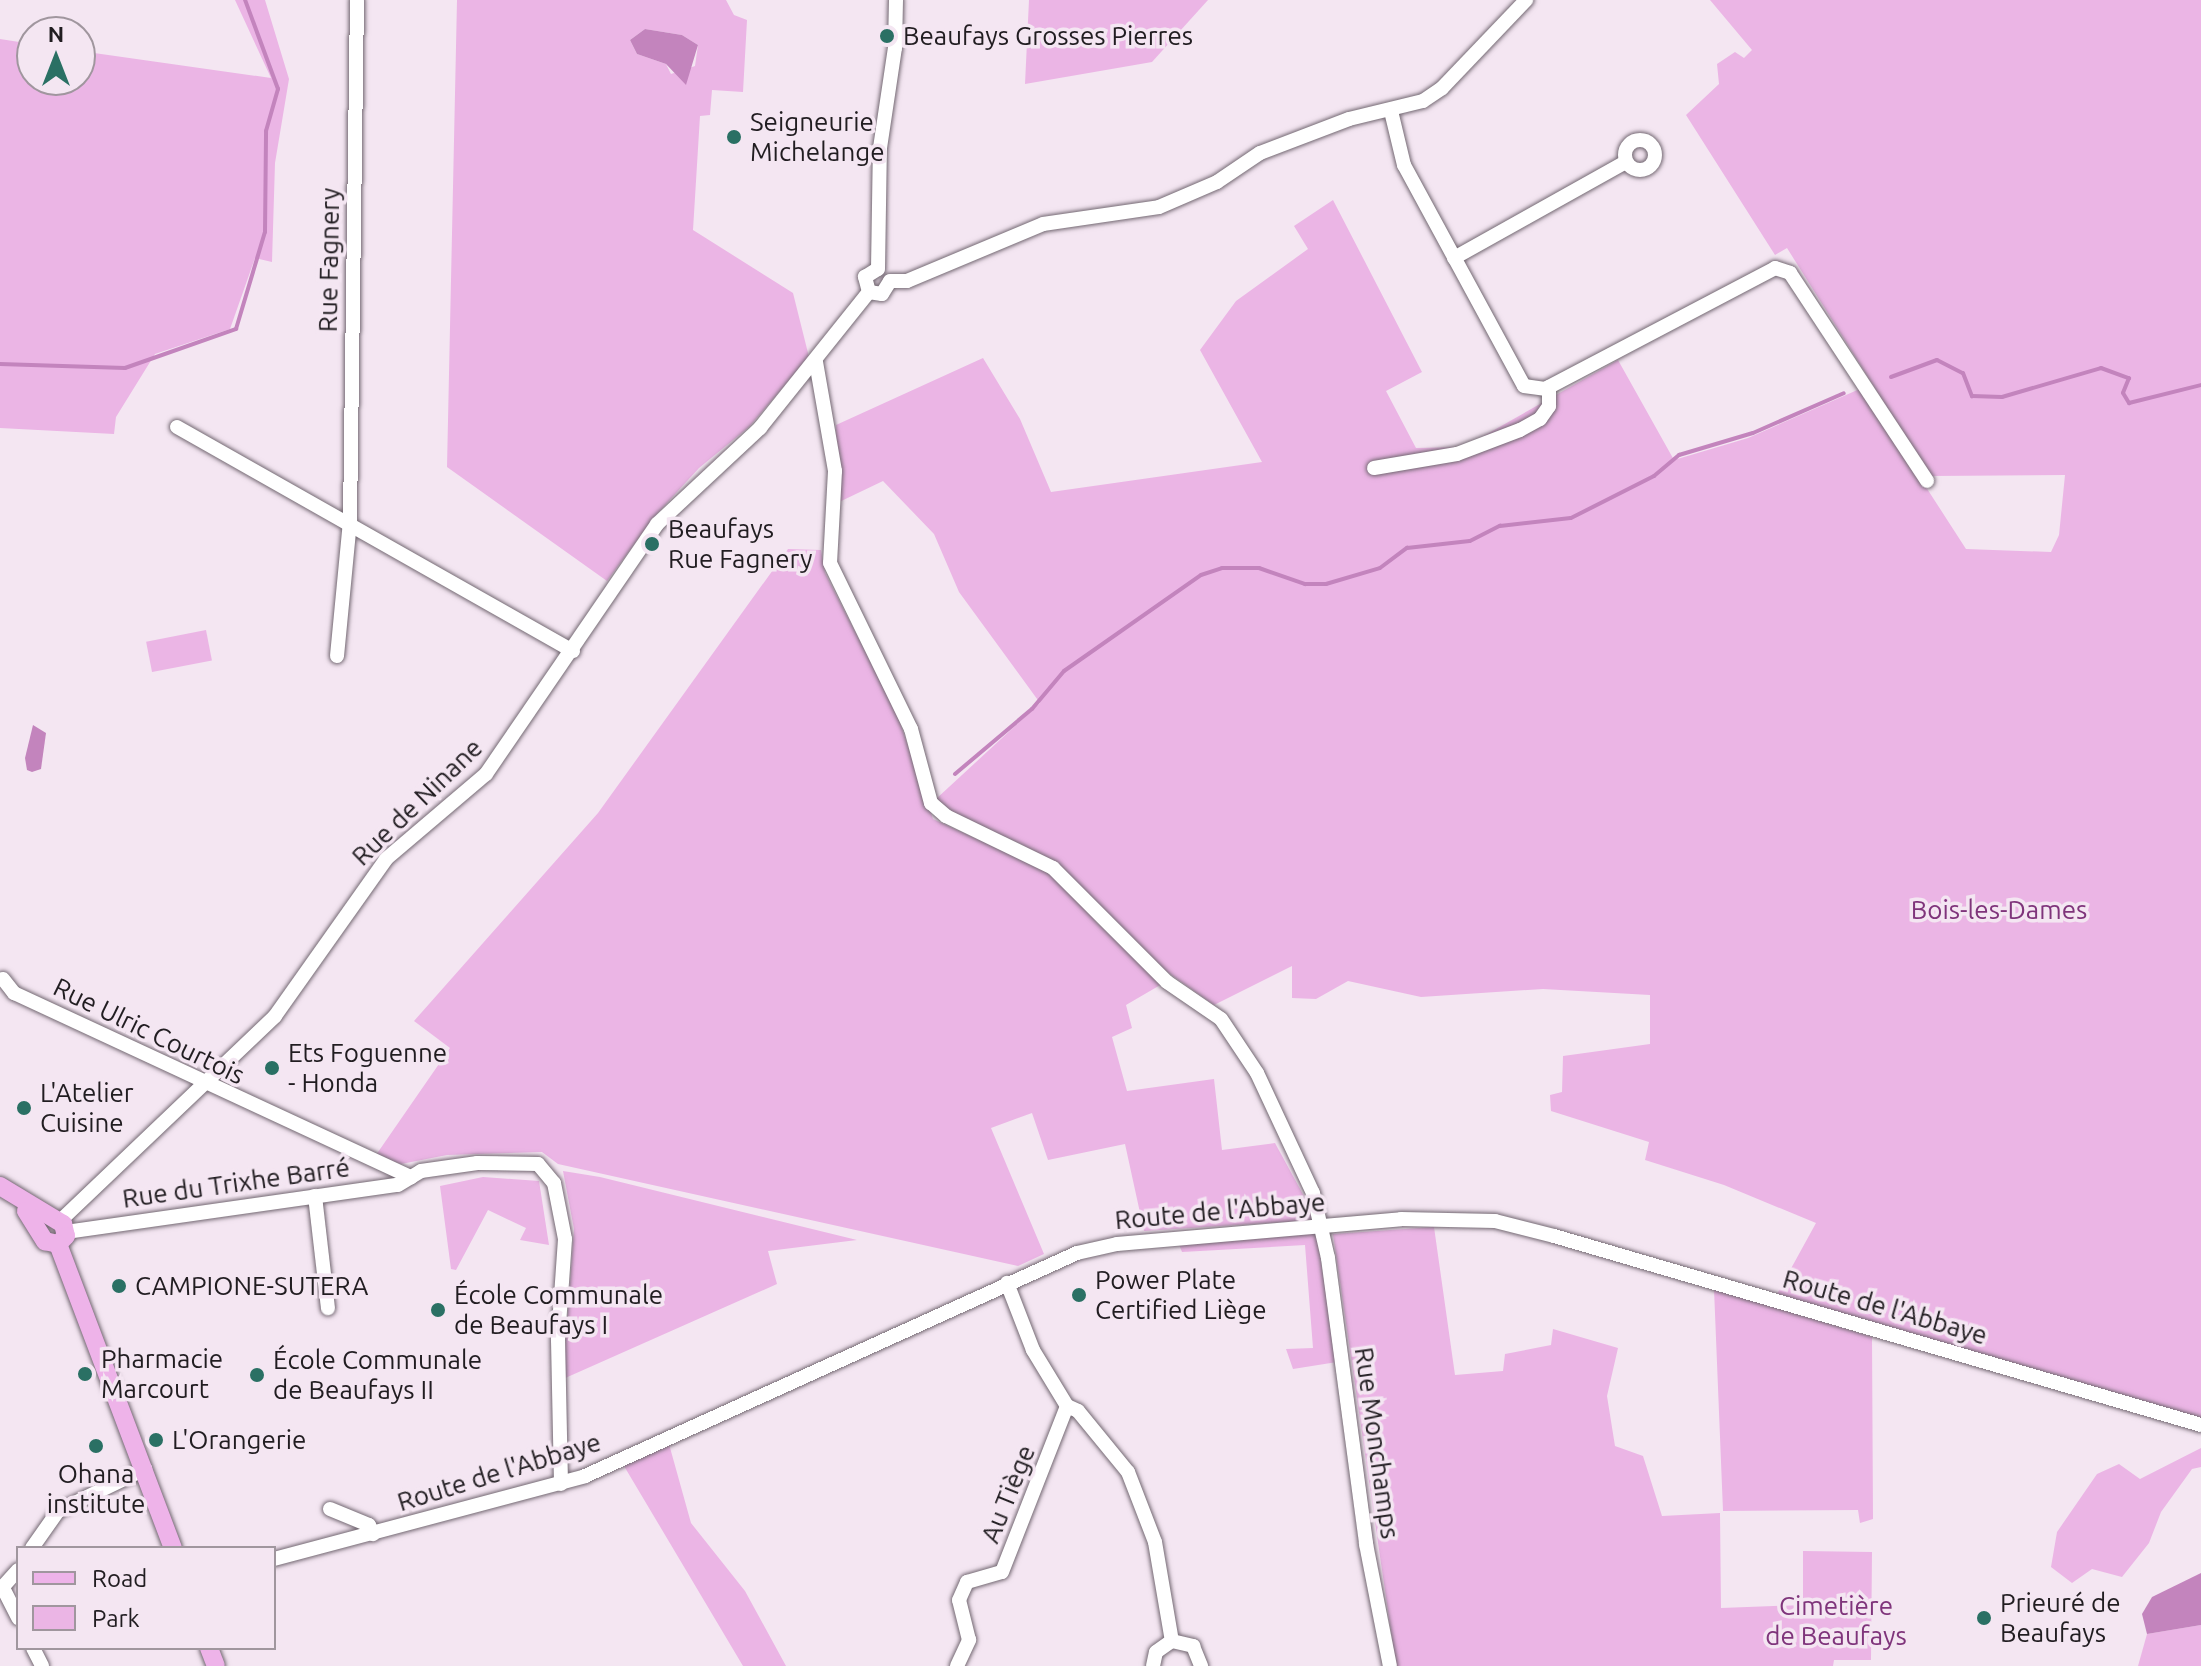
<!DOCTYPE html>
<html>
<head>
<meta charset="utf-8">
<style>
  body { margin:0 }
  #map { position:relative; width:2201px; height:1666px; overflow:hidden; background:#f4e6f2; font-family:Ubuntu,sans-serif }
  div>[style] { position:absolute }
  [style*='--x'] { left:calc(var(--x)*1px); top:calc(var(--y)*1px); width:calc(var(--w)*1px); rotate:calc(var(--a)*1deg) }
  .green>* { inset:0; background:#ebb5e5; transform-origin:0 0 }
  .water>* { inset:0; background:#c384bd }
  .stream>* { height:4px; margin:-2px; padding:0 2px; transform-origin:2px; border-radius:2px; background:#c384bd }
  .roads { filter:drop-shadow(0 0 2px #736872) drop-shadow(0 0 2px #736872) }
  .minor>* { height:14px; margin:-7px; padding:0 7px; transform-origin:7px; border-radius:7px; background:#fff }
  .minor>.ring { margin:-7px; padding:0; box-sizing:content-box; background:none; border:14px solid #fff; border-radius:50% }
  .major>* { height:18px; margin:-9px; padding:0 9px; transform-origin:9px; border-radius:9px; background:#eeb3e9 }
  .dots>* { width:22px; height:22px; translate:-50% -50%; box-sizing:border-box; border:4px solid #f4e6f2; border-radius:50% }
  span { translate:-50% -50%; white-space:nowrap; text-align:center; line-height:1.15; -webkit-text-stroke:7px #f4e6f2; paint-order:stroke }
  .poi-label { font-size:26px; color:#211d21 }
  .left { translate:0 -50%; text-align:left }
  .street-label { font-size:26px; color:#211d21 }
  .park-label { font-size:26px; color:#7f347b }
  .legend { position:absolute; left:16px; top:1546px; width:260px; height:104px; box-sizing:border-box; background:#f4e6f2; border:2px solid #a0969e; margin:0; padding:10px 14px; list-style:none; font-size:24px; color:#211d21 }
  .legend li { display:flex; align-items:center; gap:16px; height:40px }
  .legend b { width:40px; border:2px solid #a0969e }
  .north { position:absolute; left:16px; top:16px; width:80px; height:80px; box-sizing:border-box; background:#f4e6f2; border:2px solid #a0969e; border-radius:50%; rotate:0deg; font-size:22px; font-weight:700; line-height:32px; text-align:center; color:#211d21 }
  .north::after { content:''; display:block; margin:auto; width:28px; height:36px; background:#2a7064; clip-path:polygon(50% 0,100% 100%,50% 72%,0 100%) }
</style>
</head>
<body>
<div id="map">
  <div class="green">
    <i style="clip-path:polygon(235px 0,265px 0,289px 79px,275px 163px,272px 262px,255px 258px,230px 329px,155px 354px,116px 417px,114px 434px,0 428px,0 39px,32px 44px,32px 80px,80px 80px,80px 51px,271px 78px)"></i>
    <i style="clip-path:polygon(evenodd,457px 0,726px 0,734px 15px,747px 20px,743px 92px,712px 90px,710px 115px,700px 116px,693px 230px,793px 293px,809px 357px,749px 427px,699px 468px,655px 516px,607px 581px,447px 467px,457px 0,645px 29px,682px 35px,698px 45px,695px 66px,671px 74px,666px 64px,637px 54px,630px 40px,645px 29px)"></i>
    <i style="clip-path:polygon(1029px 0,1208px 0,1152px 62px,1025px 84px)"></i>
    <i style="clip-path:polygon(1710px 0,2201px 0,2201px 1418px,1777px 1294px,1816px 1223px,1724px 1185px,1645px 1160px,1649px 1142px,1551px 1111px,1550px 1095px,1562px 1092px,1563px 1056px,1650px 1044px,1650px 995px,1543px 989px,1421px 997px,1348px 981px,1316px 999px,1292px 998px,1292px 966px,1214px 1005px,1163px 969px,1068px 874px,1021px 844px,947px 812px,936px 799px,1040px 703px,959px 592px,934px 534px,883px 481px,835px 504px,836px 425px,983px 358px,1020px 419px,1051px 492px,1262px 462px,1200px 350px,1236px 301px,1308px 249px,1294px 226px,1333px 200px,1422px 372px,1386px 391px,1416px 448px,1464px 447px,1618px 360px,1674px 460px,1748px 438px,1862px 388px,1966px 549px,2051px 552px,2059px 535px,2065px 475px,1930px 476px,1787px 248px,1775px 255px,1686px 115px,1719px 84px,1717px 64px,1735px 52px,1744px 58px,1752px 50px)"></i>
    <i style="clip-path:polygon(788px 549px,821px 550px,825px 573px,897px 714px,933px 819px,1055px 875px,1097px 923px,1162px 984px,1126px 1005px,1132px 1028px,1112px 1037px,1127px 1091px,1214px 1079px,1222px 1150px,1275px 1143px,1317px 1220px,1144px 1231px,1125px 1144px,1048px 1160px,1032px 1113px,991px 1128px,1044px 1254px,1018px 1266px,558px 1164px,542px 1152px,447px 1155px,401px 1164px,376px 1155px,450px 1048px,414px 1021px,598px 813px)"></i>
    <i style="left:206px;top:630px;width:31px;height:61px;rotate:79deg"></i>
    <i style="clip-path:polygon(563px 1171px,600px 1177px,857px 1240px,768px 1251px,777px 1284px,563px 1379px,574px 1229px)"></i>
    <i style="clip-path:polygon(483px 1177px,539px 1181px,549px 1245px,520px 1240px,526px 1228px,488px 1210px,456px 1270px,451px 1269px,440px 1186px)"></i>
    <i style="clip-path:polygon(1434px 1227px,1455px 1375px,1503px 1371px,1505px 1354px,1551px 1345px,1553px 1329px,1618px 1348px,1607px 1396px,1615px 1446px,1643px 1456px,1662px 1516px,1720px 1513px,1721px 1608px,1803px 1605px,1803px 1551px,1872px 1552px,1871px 1660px,1834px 1660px,1833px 1666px,1396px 1666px,1333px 1234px)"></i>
    <i style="clip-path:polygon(1316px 1232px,1337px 1362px,1293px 1369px,1286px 1349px,1313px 1348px,1305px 1245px,1182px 1252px,1178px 1242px)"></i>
    <i style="clip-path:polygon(1714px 1289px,1872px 1337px,1873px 1519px,1860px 1523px,1858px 1510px,1723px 1511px)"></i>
    <i style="clip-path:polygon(669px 1444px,691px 1523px,745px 1591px,786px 1666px,743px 1666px,624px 1466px)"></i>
    <i style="clip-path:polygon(2201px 1448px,2201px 1467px,2192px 1469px,2161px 1512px,2149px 1543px,2122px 1577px,2092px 1569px,2072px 1583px,2051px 1567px,2057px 1532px,2097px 1474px,2119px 1464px,2140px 1479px)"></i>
    <i style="clip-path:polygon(2201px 1625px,2201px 1666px,2138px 1666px,2147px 1634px)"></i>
  </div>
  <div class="water">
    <i style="clip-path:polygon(645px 29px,682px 35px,698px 45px,686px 85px,666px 64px,637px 54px,630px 40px)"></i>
    <i style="clip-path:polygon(33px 725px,46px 733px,41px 769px,32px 772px,27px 770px,25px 758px)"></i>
    <i style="clip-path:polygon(2201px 1573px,2201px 1625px,2147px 1634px,2142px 1614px,2152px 1597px)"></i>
  </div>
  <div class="stream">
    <i style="--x:0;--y:364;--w:125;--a:1.8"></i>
    <i style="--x:125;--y:368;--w:118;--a:-19.4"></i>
    <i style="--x:236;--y:329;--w:101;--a:-73.4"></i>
    <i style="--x:265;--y:232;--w:101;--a:-89.4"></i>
    <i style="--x:266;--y:131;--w:44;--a:-74.1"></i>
    <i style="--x:278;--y:89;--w:95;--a:-110.3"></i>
    <i style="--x:1891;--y:377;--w:49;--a:-20.3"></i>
    <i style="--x:1937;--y:360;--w:29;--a:27"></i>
    <i style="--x:1963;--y:373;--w:25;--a:69"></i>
    <i style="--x:1972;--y:396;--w:30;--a:2"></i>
    <i style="--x:2002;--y:397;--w:103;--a:-16.3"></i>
    <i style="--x:2101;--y:368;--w:30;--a:20"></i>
    <i style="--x:2129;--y:378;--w:16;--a:112"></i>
    <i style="--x:2123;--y:393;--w:12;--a:59"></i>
    <i style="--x:2129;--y:403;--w:74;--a:-14"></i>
    <i style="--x:955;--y:774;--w:101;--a:-40.2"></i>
    <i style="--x:1032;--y:709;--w:50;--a:-49.9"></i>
    <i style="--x:1064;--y:671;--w:167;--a:-35"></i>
    <i style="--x:1201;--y:575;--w:22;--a:-18"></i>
    <i style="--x:1222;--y:568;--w:37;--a:0"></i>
    <i style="--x:1259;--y:568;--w:49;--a:19.2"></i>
    <i style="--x:1305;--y:584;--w:21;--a:0"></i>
    <i style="--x:1326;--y:584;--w:56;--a:-16.5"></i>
    <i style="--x:1380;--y:568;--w:34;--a:-37"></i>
    <i style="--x:1407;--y:548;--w:63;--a:-6.3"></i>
    <i style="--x:1470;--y:541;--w:34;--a:-27"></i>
    <i style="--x:1500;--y:526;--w:71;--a:-6.4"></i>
    <i style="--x:1571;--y:518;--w:93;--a:-26.8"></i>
    <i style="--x:1654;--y:476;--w:33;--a:-40"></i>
    <i style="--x:1679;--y:455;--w:77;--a:-16.6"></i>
    <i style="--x:1753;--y:433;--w:99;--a:-23.7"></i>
  </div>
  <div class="roads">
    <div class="minor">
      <i style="--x:1391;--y:111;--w:56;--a:76.5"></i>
      <i style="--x:1404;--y:165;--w:251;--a:61.5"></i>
      <i style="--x:1524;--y:386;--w:21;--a:8"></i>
      <i style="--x:1545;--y:389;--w:260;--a:-27.7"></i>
      <i style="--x:1775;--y:268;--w:16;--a:18"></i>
      <i style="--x:1790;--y:273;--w:249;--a:56.6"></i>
      <i class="ring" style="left:1625px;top:140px;width:16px;height:16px"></i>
      <i style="--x:1454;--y:258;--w:197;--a:-29.2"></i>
      <i style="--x:878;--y:269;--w:121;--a:-89.1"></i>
      <i style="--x:880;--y:148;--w:101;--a:-81.5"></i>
      <i style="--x:895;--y:48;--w:48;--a:-88.8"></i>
      <i style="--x:890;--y:281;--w:17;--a:0"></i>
      <i style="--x:907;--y:281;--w:147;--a:-22.7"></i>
      <i style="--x:1043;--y:224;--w:117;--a:-8.3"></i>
      <i style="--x:1159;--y:207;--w:63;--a:-23.3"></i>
      <i style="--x:1217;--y:182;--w:52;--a:-34"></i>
      <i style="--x:1260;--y:153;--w:95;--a:-20.9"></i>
      <i style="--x:1349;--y:119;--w:76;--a:-13.7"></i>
      <i style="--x:1423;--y:101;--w:23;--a:-34"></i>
      <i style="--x:1442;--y:88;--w:122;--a:-46.3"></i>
      <i style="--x:869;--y:292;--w:16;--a:-105"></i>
      <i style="--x:865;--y:277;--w:15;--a:-32"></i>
      <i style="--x:869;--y:292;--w:13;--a:9"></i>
      <i style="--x:882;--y:294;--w:15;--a:-58"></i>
      <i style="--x:816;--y:362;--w:111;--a:80.1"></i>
      <i style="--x:835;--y:471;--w:92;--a:93.1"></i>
      <i style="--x:830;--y:563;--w:185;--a:64"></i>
      <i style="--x:911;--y:729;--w:77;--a:74.9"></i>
      <i style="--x:931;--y:803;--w:20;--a:41"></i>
      <i style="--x:946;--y:816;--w:119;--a:25.9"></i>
      <i style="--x:1053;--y:868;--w:161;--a:45"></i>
      <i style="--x:1167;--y:982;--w:65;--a:34.4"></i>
      <i style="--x:1221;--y:1019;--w:65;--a:56.3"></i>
      <i style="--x:1257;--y:1073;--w:132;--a:65"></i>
      <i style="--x:1313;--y:1193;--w:67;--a:77"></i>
      <i style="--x:1328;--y:1258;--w:289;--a:82.4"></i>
      <i style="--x:1366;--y:1544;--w:124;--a:78.9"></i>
      <i style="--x:177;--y:427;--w:455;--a:29.5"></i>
      <i style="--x:1374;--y:468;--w:84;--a:-9.6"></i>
      <i style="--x:1457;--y:454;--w:67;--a:-20.9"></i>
      <i style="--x:1520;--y:430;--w:23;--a:-29"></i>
      <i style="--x:1540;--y:419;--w:16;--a:-55"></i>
      <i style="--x:1549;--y:406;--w:19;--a:-90"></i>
      <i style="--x:337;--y:656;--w:137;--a:-84.5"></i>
      <i style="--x:350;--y:520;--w:520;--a:-89.23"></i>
      <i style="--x:3;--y:979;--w:18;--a:52"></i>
      <i style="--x:14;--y:993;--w:438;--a:24.9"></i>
      <i style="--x:315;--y:1196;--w:113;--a:83.4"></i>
      <i style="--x:60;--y:1221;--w:297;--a:-43.6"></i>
      <i style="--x:275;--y:1016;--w:192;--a:-54.7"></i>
      <i style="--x:386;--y:859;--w:131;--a:-40.4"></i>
      <i style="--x:486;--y:774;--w:303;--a:-55.6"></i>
      <i style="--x:657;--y:524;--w:141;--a:-43"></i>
      <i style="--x:760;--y:428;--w:174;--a:-51.3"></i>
      <i style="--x:66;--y:1232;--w:335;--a:-8.1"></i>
      <i style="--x:398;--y:1185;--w:27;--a:-31"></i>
      <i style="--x:421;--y:1171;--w:57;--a:-8.1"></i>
      <i style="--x:477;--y:1163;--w:61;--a:0.9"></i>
      <i style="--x:538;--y:1164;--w:25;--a:50"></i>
      <i style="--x:554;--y:1183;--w:57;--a:78.9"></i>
      <i style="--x:565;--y:1239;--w:101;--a:94"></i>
      <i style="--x:558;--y:1340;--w:144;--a:88.8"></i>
      <i style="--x:1067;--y:1406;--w:12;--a:24"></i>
      <i style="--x:1078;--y:1411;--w:79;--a:50.7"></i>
      <i style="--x:1128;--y:1472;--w:75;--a:68.9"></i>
      <i style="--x:1155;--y:1542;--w:100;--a:80.3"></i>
      <i style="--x:330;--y:1509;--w:42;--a:22.3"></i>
      <i style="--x:369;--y:1525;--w:10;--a:66"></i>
      <i style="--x:32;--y:1548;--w:45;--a:-54.9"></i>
      <i style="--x:58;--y:1511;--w:97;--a:-25.8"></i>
      <i style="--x:274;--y:1559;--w:322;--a:-14.9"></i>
      <i style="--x:585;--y:1476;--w:540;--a:-24.38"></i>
      <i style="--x:1077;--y:1253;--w:41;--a:-12.7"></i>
      <i style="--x:1117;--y:1244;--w:285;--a:-5"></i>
      <i style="--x:1401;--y:1219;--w:94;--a:1.2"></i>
      <i style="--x:1495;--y:1221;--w:61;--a:14.3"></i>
      <i style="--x:1554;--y:1236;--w:674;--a:16.28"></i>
      <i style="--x:3;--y:1588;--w:34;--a:63"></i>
      <i style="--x:0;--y:1590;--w:27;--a:-48"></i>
      <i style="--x:33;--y:1648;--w:20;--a:63"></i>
      <i style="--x:957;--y:1666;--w:29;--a:-65"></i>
      <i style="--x:969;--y:1640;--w:41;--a:-104"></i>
      <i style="--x:959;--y:1600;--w:20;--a:-66"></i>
      <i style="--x:967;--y:1582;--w:36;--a:-16"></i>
      <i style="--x:1002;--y:1572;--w:178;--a:-68.6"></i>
      <i style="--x:1067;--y:1406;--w:66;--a:-121.3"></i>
      <i style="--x:1033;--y:1350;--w:72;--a:-111.2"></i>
      <i style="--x:1153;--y:1666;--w:14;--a:-78"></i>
      <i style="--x:1156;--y:1652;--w:19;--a:-35"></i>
      <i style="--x:1172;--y:1641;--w:22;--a:13"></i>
      <i style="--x:1193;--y:1646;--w:22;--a:68"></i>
    </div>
    <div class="major">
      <i style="--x:0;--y:1186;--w:74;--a:31.1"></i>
      <i style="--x:63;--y:1224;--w:12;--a:76"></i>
      <i style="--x:66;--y:1236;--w:11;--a:135"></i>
      <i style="--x:26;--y:1211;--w:36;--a:58"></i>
      <i style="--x:45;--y:1241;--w:13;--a:13"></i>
      <i style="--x:58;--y:1244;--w:325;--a:69.3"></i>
      <i style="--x:209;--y:1648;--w:19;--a:69"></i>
    </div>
  </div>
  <div class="dots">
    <i style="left:887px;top:36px;background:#2a7064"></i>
    <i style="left:734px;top:137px;background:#2a7064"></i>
    <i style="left:652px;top:544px;background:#2a7064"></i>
    <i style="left:272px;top:1068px;background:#2a7064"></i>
    <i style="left:24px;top:1108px;background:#2a7064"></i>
    <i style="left:119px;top:1286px;background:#2a7064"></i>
    <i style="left:1079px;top:1295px;background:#2a7064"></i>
    <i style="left:438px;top:1310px;background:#2a7064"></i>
    <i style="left:85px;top:1374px;background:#2a7064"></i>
    <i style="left:257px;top:1375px;background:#2a7064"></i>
    <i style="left:156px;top:1440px;background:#2a7064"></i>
    <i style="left:96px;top:1446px;background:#2a7064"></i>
    <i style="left:1984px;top:1618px;background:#2a7064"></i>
  </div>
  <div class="poi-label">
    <span class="left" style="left:903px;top:36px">Beaufays Grosses Pierres</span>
    <span class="left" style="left:750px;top:137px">Seigneurie<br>Michelange</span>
    <span class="left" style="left:668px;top:544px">Beaufays<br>Rue Fagnery</span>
    <span class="left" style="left:288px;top:1068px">Ets Foguenne<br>- Honda</span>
    <span class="left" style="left:40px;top:1108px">L'Atelier<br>Cuisine</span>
    <span class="left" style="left:1095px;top:1295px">Power Plate<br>Certified Liège</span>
    <span class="left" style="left:135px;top:1286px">CAMPIONE-SUTERA</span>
    <span class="left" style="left:454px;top:1310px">École Communale<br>de Beaufays I</span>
    <span class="left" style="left:101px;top:1374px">Pharmacie<br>Marcourt</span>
    <span class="left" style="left:273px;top:1375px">École Communale<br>de Beaufays II</span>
    <span class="left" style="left:172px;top:1440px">L'Orangerie</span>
    <span style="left:96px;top:1489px">Ohana<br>institute</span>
    <span class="left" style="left:2000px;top:1618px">Prieuré de<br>Beaufays</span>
  </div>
  <div class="street-label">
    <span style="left:329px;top:260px;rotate:-89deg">Rue Fagnery</span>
    <span style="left:417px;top:802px;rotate:-44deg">Rue de Ninane</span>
    <span style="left:149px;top:1031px;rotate:26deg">Rue Ulric Courtois</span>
    <span style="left:236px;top:1183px;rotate:-8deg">Rue du Trixhe Barré</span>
    <span style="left:1220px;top:1211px;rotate:-5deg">Route de l'Abbaye</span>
    <span style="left:1885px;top:1307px;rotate:16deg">Route de l'Abbaye</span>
    <span style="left:1377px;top:1443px;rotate:82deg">Rue Monchamps</span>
    <span style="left:499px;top:1472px;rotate:-17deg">Route de l'Abbaye</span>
    <span style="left:1008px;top:1494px;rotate:-68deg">Au Tiège</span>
  </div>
  <div class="park-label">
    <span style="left:1999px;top:910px">Bois-les-Dames</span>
    <span style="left:1836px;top:1621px">Cimetière<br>de Beaufays</span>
  </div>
  <ul class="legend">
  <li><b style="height:10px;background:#eeb3e9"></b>Road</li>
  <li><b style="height:22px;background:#ebb5e5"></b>Park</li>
  </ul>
  <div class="north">N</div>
</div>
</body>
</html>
